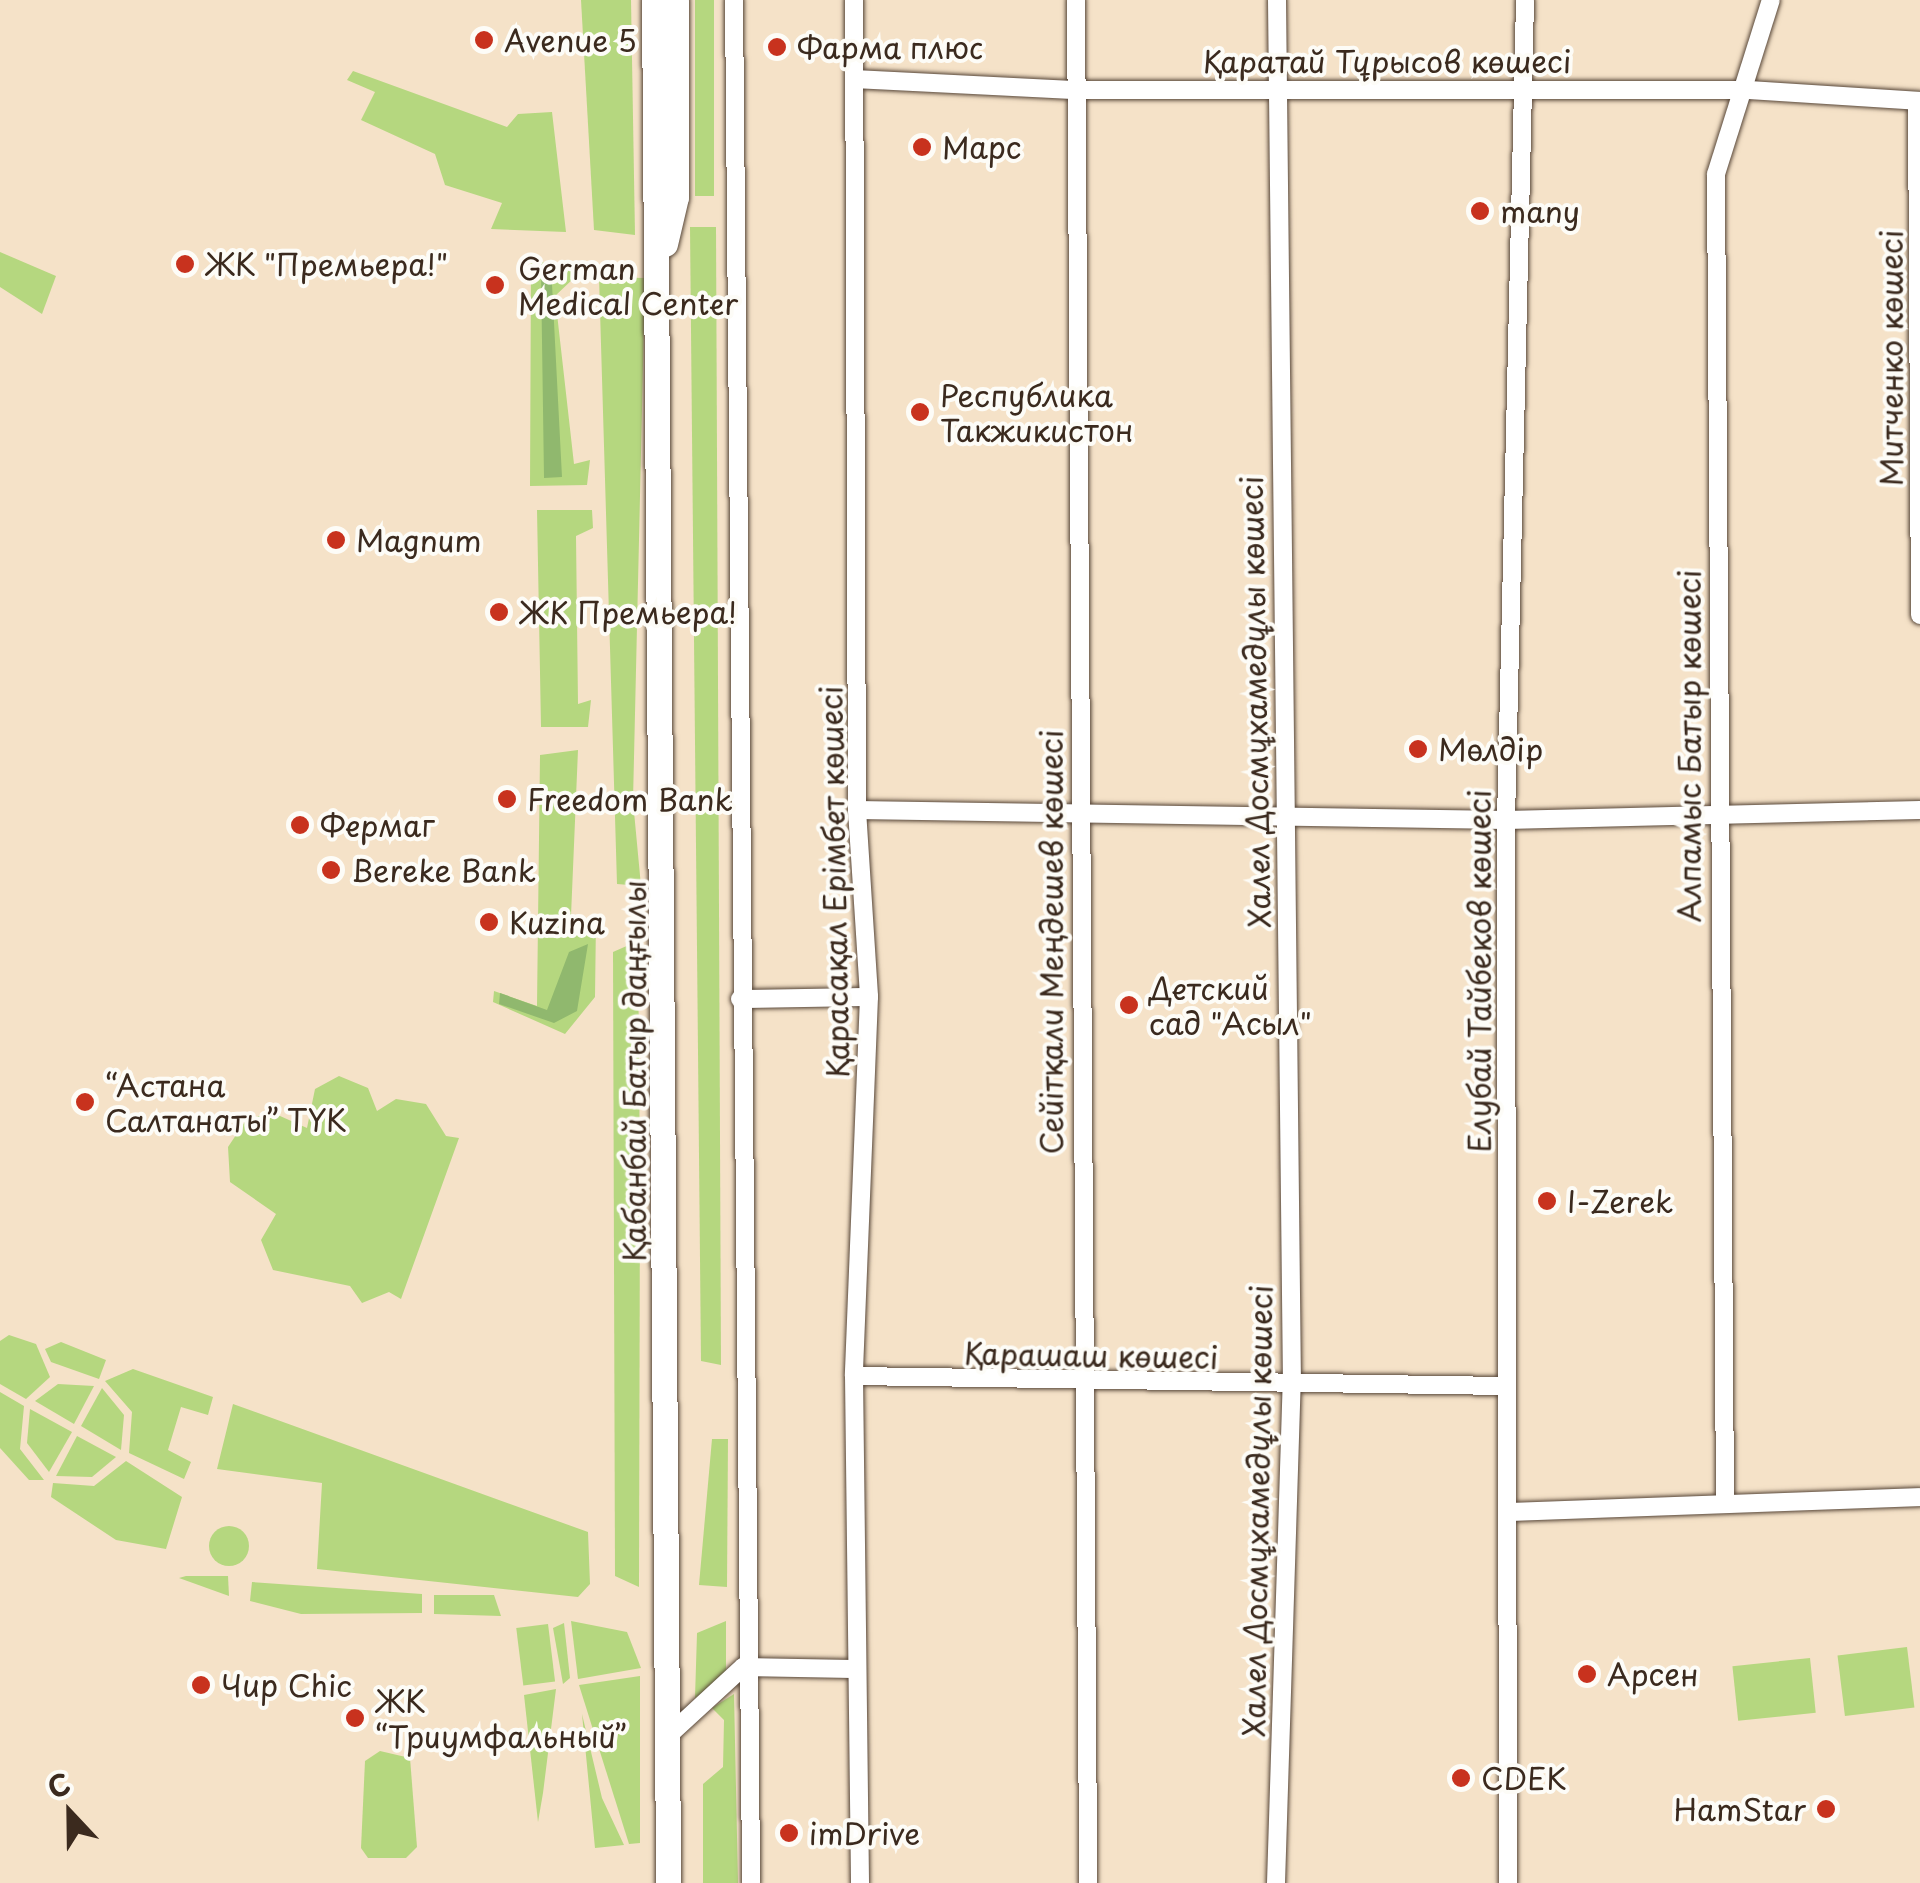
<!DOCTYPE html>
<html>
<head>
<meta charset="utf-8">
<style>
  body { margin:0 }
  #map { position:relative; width:1920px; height:1883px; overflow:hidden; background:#f5e2c8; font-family:"Playpen Sans",sans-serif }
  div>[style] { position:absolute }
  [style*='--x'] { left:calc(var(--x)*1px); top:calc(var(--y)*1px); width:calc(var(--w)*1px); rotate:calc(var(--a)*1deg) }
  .green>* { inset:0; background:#b5d77f; transform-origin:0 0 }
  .round { border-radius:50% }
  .forest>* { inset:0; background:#90b86e }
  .roads { filter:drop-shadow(0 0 2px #574638) drop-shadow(0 0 2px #574638) }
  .street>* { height:18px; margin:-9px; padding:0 9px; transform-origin:9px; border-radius:9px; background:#fff }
  .secondary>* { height:25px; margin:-12.5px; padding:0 12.5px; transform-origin:12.5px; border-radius:12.5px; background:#fff }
  .dots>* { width:28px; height:28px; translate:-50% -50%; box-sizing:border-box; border:5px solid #fdfcf7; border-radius:50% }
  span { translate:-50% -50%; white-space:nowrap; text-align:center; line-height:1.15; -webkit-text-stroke:8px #fdfcf7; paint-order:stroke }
  .poi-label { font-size:30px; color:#3b2a1e }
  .left { translate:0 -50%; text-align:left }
  .right { translate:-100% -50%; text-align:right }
  .street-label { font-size:30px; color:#3b2a1e }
  .north { position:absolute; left:20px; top:1763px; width:100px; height:100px; -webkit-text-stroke:8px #fdfcf7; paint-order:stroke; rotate:338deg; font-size:28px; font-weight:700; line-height:40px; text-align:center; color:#3b2a1e }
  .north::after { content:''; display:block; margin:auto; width:35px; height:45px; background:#3b2a1e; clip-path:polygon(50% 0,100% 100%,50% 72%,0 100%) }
</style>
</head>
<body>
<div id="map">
  <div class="green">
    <i style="clip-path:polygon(581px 0,631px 0,635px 235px,594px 230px)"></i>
    <i style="left:695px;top:0;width:19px;height:196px"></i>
    <i style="clip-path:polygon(353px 71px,507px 127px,518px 114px,552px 112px,566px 232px,491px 229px,502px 203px,445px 185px,435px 154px,361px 120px,375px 92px,347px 80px)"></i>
    <i style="clip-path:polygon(690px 227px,716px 227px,721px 1365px,701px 1361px)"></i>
    <i style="clip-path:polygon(0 252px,56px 276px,42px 314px,0 287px)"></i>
    <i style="clip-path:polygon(531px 261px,568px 265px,574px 278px,555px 296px,574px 464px,590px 460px,587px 485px,530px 486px)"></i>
    <i style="clip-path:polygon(599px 277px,645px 278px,633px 801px,641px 886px,617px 884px)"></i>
    <i style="clip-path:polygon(537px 510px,592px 510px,593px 528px,576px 536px,578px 704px,591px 700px,588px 727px,541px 727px)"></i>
    <i style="clip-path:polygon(578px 750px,571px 916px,596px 920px,595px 997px,565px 1034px,493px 1002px,494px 991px,537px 1006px,540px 755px)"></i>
    <i style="clip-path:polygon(638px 941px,640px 1177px,639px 1587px,615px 1576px,613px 952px)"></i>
    <i style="clip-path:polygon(339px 1076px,368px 1088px,377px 1111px,396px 1099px,426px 1104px,446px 1136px,459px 1138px,401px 1299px,389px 1292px,362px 1303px,350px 1286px,273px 1270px,261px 1240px,276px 1214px,230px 1182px,228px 1147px,246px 1120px,271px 1112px,307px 1128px,315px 1089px)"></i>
    <i style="clip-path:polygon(9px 1335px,36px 1344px,50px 1377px,26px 1399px,0 1384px,0 1341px)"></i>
    <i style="clip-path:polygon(61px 1342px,106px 1360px,99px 1379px,51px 1362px,45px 1349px)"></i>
    <i style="clip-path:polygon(133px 1369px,213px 1397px,208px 1415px,181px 1407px,168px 1450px,191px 1462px,184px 1479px,129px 1453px,132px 1412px,105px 1381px)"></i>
    <i style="clip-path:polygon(58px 1384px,94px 1386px,74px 1424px,35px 1401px)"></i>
    <i style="clip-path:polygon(102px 1388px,124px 1415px,121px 1450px,81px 1426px)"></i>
    <i style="clip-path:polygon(0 1392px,24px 1406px,20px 1449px,44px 1480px,29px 1480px,0 1448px)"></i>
    <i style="clip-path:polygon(233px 1404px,588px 1532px,590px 1584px,578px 1597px,317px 1569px,322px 1483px,217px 1469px)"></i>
    <i style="clip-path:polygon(30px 1409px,72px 1432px,49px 1472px,27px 1443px)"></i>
    <i style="clip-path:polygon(77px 1436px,116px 1457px,92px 1477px,56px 1476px)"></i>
    <i style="clip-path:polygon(712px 1439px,728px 1439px,727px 1587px,699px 1585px)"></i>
    <i style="clip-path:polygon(126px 1461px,182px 1497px,166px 1549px,116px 1540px,51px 1497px,53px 1483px,94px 1486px)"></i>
    <i class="round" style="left:209px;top:1526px;width:40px;height:40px"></i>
    <i style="clip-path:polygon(228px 1576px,229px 1596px,179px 1578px,186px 1576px)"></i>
    <i style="clip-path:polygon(252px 1582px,422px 1594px,422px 1613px,301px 1614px,250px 1601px)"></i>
    <i style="clip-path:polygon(434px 1595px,494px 1595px,501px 1616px,434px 1614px)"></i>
    <i style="clip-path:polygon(571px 1621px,627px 1632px,641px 1668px,578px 1679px)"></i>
    <i style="clip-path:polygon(726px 1621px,726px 1675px,695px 1698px,697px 1633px)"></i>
    <i style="clip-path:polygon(564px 1623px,570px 1678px,563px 1684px,553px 1628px)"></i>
    <i style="left:548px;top:1624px;width:58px;height:32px;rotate:83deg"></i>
    <i style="left:1907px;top:1647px;width:61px;height:70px;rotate:83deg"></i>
    <i style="left:1810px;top:1658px;width:55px;height:78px;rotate:84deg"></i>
    <i style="clip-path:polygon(640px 1676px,640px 1843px,629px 1844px,579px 1685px)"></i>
    <i style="clip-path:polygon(556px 1689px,543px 1793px,538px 1822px,524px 1695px)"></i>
    <i style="clip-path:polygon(734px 1694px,738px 1883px,703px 1883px,703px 1784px,723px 1767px,724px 1720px,712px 1708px)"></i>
    <i style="clip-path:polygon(582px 1714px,602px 1798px,624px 1845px,595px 1848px)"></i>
    <i style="clip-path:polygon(380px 1751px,410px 1758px,417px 1847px,406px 1858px,368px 1858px,361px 1848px,365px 1761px)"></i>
  </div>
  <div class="forest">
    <i style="clip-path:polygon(559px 267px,552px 284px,562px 477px,544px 478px,541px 273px)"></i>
    <i style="clip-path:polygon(588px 944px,577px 1011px,554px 1023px,499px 1004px,500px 993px,547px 1010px,569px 952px)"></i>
  </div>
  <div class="roads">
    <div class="street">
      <i style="--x:734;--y:0;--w:1883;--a:89.48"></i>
      <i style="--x:854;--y:0;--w:810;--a:89.79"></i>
      <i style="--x:857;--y:810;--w:187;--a:86.3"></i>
      <i style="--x:869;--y:997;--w:379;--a:92.3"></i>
      <i style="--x:854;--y:1376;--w:507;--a:89.32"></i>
      <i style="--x:1076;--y:0;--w:1883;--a:89.63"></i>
      <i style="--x:854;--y:79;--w:219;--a:2.9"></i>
      <i style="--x:1073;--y:90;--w:677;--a:0"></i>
      <i style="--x:1750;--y:90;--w:170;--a:3.7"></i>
      <i style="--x:1917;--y:101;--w:514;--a:89.67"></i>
      <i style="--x:857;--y:810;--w:649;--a:0.88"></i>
      <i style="--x:1506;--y:820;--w:414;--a:-1.4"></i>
      <i style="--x:740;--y:999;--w:129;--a:-0.9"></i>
      <i style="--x:854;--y:1376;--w:653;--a:0.88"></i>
      <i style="--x:1725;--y:1501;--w:1327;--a:-90.39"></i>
      <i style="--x:1716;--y:174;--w:182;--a:-72.5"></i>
      <i style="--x:1512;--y:1512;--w:408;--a:-2.1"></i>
      <i style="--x:668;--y:1736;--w:102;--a:-42.6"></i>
      <i style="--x:743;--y:1667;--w:110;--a:1"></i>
      <i style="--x:1276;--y:1883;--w:497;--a:-88.2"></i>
      <i style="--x:1292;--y:1386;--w:1386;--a:-90.62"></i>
      <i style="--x:1508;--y:1883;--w:1063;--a:-90.11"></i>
      <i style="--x:1506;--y:820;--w:820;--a:-88.67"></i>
    </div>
    <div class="secondary">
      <i style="--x:654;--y:0;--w:1883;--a:89.57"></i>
      <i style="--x:665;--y:244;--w:48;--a:-76.8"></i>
      <i style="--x:676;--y:197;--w:197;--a:-90"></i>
    </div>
  </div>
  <div class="dots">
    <i style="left:484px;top:40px;background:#c8321e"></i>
    <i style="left:777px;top:47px;background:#c8321e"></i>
    <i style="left:922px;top:147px;background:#c8321e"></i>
    <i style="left:1480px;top:211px;background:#c8321e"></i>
    <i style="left:185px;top:264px;background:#c8321e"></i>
    <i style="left:495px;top:285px;background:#c8321e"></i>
    <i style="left:920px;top:412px;background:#c8321e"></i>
    <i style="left:336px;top:540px;background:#c8321e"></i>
    <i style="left:499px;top:612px;background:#c8321e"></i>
    <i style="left:1418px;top:749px;background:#c8321e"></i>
    <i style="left:507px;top:799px;background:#c8321e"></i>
    <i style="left:300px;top:825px;background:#c8321e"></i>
    <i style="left:331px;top:870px;background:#c8321e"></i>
    <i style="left:489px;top:922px;background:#c8321e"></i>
    <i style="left:1129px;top:1005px;background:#c8321e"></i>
    <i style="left:85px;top:1102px;background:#c8321e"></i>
    <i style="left:1547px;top:1201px;background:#c8321e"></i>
    <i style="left:1587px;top:1674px;background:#c8321e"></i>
    <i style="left:201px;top:1685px;background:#c8321e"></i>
    <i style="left:355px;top:1718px;background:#c8321e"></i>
    <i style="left:1461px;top:1778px;background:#c8321e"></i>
    <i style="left:1826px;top:1809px;background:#c8321e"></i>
    <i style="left:789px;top:1833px;background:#c8321e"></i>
  </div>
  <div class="poi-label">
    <span class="left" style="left:504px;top:40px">Avenue 5</span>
    <span class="left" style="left:797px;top:47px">Фарма плюс</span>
    <span class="left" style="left:942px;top:147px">Марс</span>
    <span class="left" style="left:1500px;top:211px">many</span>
    <span class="left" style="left:205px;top:264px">ЖК "Премьера!"</span>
    <span class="left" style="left:518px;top:285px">German<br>Medical Center</span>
    <span class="left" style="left:940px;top:412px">Республика<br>Такжикистон</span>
    <span class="left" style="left:356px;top:540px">Magnum</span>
    <span class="left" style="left:519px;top:612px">ЖК Премьера!</span>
    <span class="left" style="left:1438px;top:749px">Мөлдір</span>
    <span class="left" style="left:527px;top:799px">Freedom Bank</span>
    <span class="left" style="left:320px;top:825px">Фермаг</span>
    <span class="left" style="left:351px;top:870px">Bereke Bank</span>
    <span class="left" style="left:509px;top:922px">Kuzina</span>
    <span class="left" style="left:1149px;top:1005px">Детский<br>сад "Асыл"</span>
    <span class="left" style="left:105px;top:1102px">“Астана<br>Салтанаты” ТҮК</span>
    <span class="left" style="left:1567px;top:1201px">I-Zerek</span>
    <span class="left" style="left:1607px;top:1674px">Арсен</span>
    <span class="left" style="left:221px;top:1685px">Чир Chic</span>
    <span class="left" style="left:375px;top:1718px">ЖК<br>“Триумфальный”</span>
    <span class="left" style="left:1481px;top:1778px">CDEK</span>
    <span class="right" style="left:1806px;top:1809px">HamStar</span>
    <span class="left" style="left:809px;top:1833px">imDrive</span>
  </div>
  <div class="street-label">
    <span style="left:1387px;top:61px">Қаратай Тұрысов көшесі</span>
    <span style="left:1891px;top:358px;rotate:-90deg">Митченко көшесі</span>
    <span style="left:1255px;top:702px;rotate:-91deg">Халел Досмұхамедұлы көшесі</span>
    <span style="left:1689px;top:746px;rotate:-90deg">Алпамыс Батыр көшесі</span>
    <span style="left:834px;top:882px;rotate:-91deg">Қарасақал Ерімбет көшесі</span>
    <span style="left:1051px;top:942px;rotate:-90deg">Сейітқали Меңдешев көшесі</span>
    <span style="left:1479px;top:971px;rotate:-90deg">Елубай Тайбеков көшесі</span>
    <span style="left:634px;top:1071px;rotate:-90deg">Қабанбай Батыр даңғылы</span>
    <span style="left:1091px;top:1355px;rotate:1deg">Қарашаш көшесі</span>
    <span style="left:1257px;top:1511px;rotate:-89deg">Халел Досмұхамедұлы көшесі</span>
  </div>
  <div class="north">С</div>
</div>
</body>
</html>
